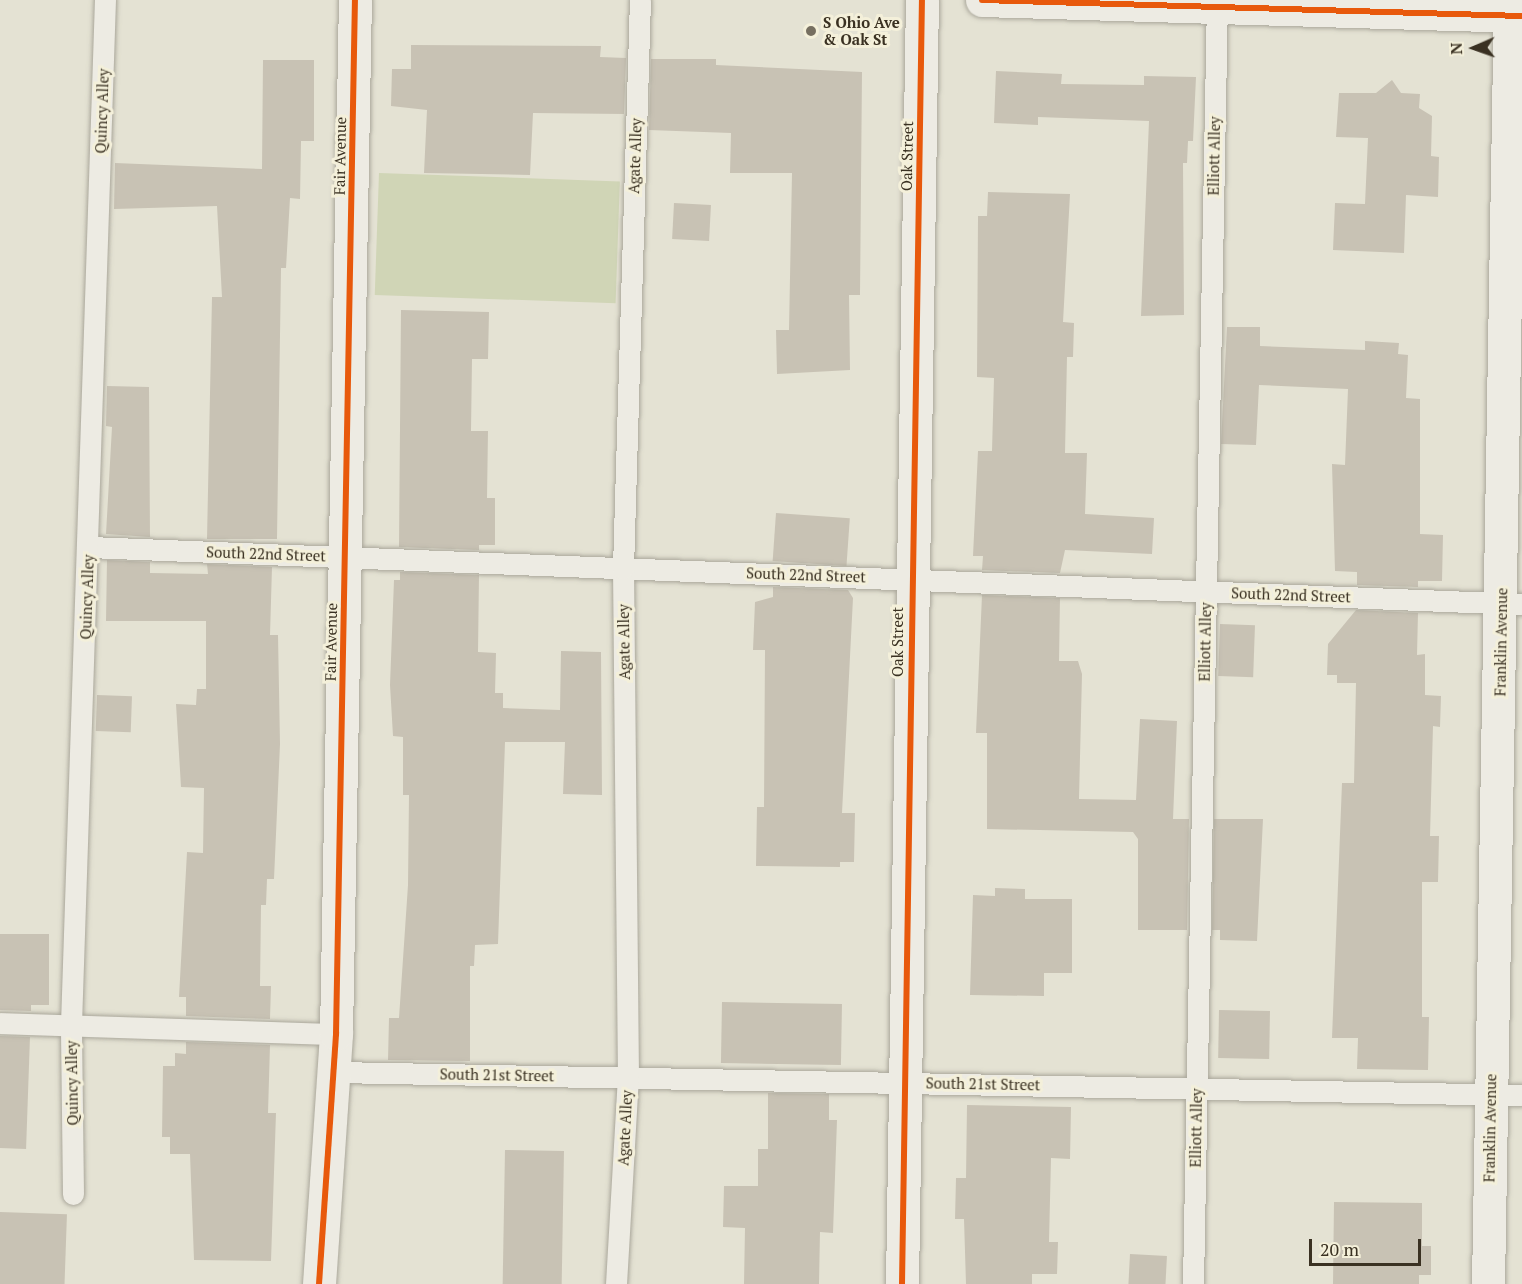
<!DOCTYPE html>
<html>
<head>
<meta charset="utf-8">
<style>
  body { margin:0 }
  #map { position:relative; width:1522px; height:1284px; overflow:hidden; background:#e4e2d3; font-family:"PT Serif",serif }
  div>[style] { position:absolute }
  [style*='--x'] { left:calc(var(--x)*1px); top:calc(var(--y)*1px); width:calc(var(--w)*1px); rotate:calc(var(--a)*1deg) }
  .green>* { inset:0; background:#d0d5b6; transform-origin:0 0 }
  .building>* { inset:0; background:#c8c2b4; transform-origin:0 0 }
  .path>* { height:4px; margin-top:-2px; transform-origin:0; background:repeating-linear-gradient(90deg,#c6c3ba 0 4.5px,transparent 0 7.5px) }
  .roads { filter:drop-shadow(0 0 2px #aaa79b) drop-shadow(0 0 2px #aaa79b) }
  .lane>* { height:21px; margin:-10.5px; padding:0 10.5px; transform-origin:10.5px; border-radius:10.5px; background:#edebe3 }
  .street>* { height:33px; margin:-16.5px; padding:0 16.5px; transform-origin:16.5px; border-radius:16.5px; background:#edebe3 }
  .secondary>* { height:33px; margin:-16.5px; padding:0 16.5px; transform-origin:16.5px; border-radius:16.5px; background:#edebe3 }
  .cycleway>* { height:6px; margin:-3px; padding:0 3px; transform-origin:3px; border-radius:3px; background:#e8590c }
  .dots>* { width:16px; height:16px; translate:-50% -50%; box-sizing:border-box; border:3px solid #f4f0da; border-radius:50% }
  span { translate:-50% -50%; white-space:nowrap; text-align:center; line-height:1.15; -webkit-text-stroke:6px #f4f0da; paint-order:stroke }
  .poi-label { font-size:15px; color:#3a3122; font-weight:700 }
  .left { translate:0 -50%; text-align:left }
  .street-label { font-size:15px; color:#3a3122 }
  .north { position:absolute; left:1444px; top:18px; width:60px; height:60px; -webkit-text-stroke:4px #f4f0da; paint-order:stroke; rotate:268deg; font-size:16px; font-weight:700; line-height:24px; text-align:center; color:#3a3122 }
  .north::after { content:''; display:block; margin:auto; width:21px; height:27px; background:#3a3122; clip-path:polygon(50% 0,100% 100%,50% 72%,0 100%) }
  .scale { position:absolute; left:1309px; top:1239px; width:112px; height:27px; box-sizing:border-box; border:3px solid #3a3122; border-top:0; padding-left:8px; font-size:18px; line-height:21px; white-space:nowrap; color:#3a3122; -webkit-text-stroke:4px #f4f0da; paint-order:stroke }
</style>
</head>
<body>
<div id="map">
  <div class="green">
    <i style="left:379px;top:173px;width:241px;height:122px;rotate:2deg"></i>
  </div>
  <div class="building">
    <i style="clip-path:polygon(411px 45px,601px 46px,600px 57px,626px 58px,624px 114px,533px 113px,530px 175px,424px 173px,427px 110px,391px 106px,392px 69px,411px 69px)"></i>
    <i style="clip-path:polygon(651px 59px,716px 59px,716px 65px,862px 72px,860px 295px,849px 295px,850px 370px,777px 374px,776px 330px,789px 330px,792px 173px,730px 173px,731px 133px,649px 130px)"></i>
    <i style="clip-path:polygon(263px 60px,314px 60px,314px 141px,301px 141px,300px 199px,290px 198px,286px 268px,281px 268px,277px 539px,207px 539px,212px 297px,222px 297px,217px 206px,114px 209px,115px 163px,262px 169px)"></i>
    <i style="clip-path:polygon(996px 71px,1062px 74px,1061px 84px,1144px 85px,1144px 76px,1196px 77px,1193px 141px,1188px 141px,1187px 163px,1183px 163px,1184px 315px,1141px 316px,1149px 121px,1038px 117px,1038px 125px,994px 123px)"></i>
    <i style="clip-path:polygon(1392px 80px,1401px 93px,1420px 94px,1419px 108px,1432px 116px,1431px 156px,1439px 157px,1438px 197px,1406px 195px,1404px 253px,1333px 250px,1335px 203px,1365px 204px,1368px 138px,1336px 137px,1339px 93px,1376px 93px)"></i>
    <i style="clip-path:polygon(988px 192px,1070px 194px,1063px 322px,1074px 323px,1073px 357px,1067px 357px,1065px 453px,1087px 453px,1085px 514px,1154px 518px,1152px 554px,1065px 550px,1060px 573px,982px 570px,983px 556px,973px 556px,978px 451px,992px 451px,994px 378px,977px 377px,978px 216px,987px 216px)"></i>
    <i style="left:674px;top:203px;width:37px;height:36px;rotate:3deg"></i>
    <i style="clip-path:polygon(401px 310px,489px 312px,488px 359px,472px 359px,471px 431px,488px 431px,487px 498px,495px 498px,495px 545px,479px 545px,479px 550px,399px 547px)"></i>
    <i style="clip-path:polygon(1227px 327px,1260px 327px,1260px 346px,1365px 350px,1365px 341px,1399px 343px,1398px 354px,1408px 355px,1406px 398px,1420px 399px,1420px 534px,1443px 535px,1442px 581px,1418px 581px,1418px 587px,1357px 585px,1357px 572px,1335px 571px,1332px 464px,1345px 465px,1348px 389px,1259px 385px,1256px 445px,1221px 444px)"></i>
    <i style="clip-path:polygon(107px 386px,149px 387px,150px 537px,106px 534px,112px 427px,106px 426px)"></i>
    <i style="left:776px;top:513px;width:74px;height:48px;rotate:4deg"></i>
    <i style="clip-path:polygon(107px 560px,150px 562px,150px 573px,208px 574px,207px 564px,272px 567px,270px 635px,278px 635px,280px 744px,274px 879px,267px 879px,266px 905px,261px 905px,260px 986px,271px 986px,270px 1019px,186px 1016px,186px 997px,179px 997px,187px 852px,203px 853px,204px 788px,181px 787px,176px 704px,196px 705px,197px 689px,206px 689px,206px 621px,106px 621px)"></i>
    <i style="clip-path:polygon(400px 572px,479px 575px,478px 652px,496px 653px,495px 693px,503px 693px,503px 708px,560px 710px,561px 651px,601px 652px,602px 795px,563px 794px,565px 742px,505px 742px,498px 944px,475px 945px,474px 966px,470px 966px,470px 1061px,388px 1060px,389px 1018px,399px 1018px,408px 885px,409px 795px,403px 795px,403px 737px,393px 736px,390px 685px,394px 580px,400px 580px)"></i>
    <i style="clip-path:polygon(773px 587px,848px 590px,853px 598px,842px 813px,855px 813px,854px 862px,840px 862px,840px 867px,756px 866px,757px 807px,764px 807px,765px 650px,753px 650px,755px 602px,773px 597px)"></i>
    <i style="clip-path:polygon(982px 595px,1060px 598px,1059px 661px,1078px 661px,1082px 674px,1079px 799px,1136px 800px,1140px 719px,1177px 721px,1173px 819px,1189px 819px,1187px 930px,1138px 930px,1138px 839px,1133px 832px,987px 829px,987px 733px,976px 733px)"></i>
    <i style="clip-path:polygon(1356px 610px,1418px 613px,1417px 655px,1425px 654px,1425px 695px,1441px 696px,1440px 727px,1433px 726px,1430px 836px,1439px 836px,1438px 882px,1422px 882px,1422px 1017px,1429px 1017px,1428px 1070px,1357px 1069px,1358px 1038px,1332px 1038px,1342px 783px,1354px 783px,1356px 683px,1337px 683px,1337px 675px,1327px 675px,1328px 644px)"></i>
    <i style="left:1220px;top:624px;width:35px;height:52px;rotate:2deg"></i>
    <i style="left:97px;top:695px;width:35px;height:36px;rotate:2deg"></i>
    <i style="clip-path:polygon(1214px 819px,1263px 819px,1257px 941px,1220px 940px,1220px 930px,1212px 930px)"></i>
    <i style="clip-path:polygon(995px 888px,1025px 889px,1025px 899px,1072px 899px,1072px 973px,1044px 973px,1044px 996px,970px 995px,973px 895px,995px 896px)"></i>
    <i style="clip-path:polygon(0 934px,49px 934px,49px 1005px,31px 1005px,31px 1011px,0 1010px)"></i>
    <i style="left:722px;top:1002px;width:120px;height:61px;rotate:1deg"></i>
    <i style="left:1219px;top:1010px;width:51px;height:48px;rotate:1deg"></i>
    <i style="left:0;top:1036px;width:30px;height:112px;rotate:2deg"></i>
    <i style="clip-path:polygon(186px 1042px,270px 1045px,268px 1113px,276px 1113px,271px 1261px,194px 1260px,190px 1154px,170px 1154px,170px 1137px,162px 1137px,163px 1066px,175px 1066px,175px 1053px,186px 1054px)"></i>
    <i style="clip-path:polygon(768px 1093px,829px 1094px,829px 1120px,837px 1120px,833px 1233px,820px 1232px,819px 1284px,744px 1284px,745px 1228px,723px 1227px,724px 1186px,758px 1186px,758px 1149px,768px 1149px)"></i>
    <i style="clip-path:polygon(967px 1105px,1071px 1107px,1070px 1159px,1051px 1158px,1049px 1242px,1058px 1242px,1057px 1274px,1032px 1274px,1032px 1284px,966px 1284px,964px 1219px,955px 1219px,956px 1178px,966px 1178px)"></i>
    <i style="left:505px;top:1150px;width:59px;height:134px;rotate:1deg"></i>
    <i style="clip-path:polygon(1334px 1202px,1422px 1203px,1422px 1246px,1431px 1246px,1431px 1275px,1419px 1275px,1419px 1284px,1333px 1284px)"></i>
    <i style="left:0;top:1212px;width:67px;height:72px;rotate:2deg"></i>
    <i style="left:1130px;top:1254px;width:37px;height:30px;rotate:3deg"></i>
  </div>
  <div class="path">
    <i style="--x:863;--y:41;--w:5;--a:-90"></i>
  </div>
  <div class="roads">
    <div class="lane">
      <i style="--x:89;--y:547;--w:1434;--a:2.28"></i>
      <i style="--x:0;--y:1023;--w:336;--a:1.9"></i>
      <i style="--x:335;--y:1072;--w:1187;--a:1.11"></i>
      <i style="--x:73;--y:1194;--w:170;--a:-90.7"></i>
      <i style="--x:71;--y:1024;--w:1025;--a:-88.1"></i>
      <i style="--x:616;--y:1284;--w:206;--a:-86.7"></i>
      <i style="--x:628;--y:1078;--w:510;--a:-90.56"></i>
      <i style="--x:623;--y:568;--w:568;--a:-88.29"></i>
      <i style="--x:1193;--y:1284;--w:1284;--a:-88.93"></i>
    </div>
    <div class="street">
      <i style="--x:319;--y:1284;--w:251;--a:-86.1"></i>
      <i style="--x:336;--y:1034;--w:1034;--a:-88.95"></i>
      <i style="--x:902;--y:1284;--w:1284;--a:-89.11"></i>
      <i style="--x:1488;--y:1284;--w:1284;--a:-89.02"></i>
    </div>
    <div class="secondary">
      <i style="--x:982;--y:0;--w:540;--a:1.7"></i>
    </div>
  </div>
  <div class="cycleway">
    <i style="--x:982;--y:0;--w:540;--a:1.7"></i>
    <i style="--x:319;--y:1284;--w:251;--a:-86.1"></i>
    <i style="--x:336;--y:1034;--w:1034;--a:-88.95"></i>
    <i style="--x:902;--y:1284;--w:1284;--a:-89.11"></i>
  </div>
  <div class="dots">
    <i style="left:811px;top:31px;background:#766f60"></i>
  </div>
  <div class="poi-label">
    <span class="left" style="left:823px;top:31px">S Ohio Ave<br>&amp; Oak St</span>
  </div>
  <div class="street-label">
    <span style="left:102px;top:111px;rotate:-88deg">Quincy Alley</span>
    <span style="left:340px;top:156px;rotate:-89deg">Fair Avenue</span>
    <span style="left:635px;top:156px;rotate:-88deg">Agate Alley</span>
    <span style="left:907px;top:156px;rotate:-89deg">Oak Street</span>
    <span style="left:1214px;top:156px;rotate:-89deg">Elliott Alley</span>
    <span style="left:266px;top:554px;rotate:2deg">South 22nd Street</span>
    <span style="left:806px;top:575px;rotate:2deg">South 22nd Street</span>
    <span style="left:1291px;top:595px;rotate:2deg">South 22nd Street</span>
    <span style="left:87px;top:597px;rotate:-88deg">Quincy Alley</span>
    <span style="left:331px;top:642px;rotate:-89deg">Fair Avenue</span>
    <span style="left:624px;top:642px;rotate:-91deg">Agate Alley</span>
    <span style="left:898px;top:642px;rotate:-90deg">Oak Street</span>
    <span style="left:1205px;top:642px;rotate:-89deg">Elliott Alley</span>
    <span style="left:1501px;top:642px;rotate:-89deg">Franklin Avenue</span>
    <span style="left:497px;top:1075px;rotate:1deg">South 21st Street</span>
    <span style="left:72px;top:1083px;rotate:-91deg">Quincy Alley</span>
    <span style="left:983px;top:1084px;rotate:1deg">South 21st Street</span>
    <span style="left:625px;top:1128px;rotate:-87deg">Agate Alley</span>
    <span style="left:1196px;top:1128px;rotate:-89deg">Elliott Alley</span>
    <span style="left:1490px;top:1128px;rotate:-89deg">Franklin Avenue</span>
  </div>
  <div class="north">N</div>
  <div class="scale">20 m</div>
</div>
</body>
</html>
